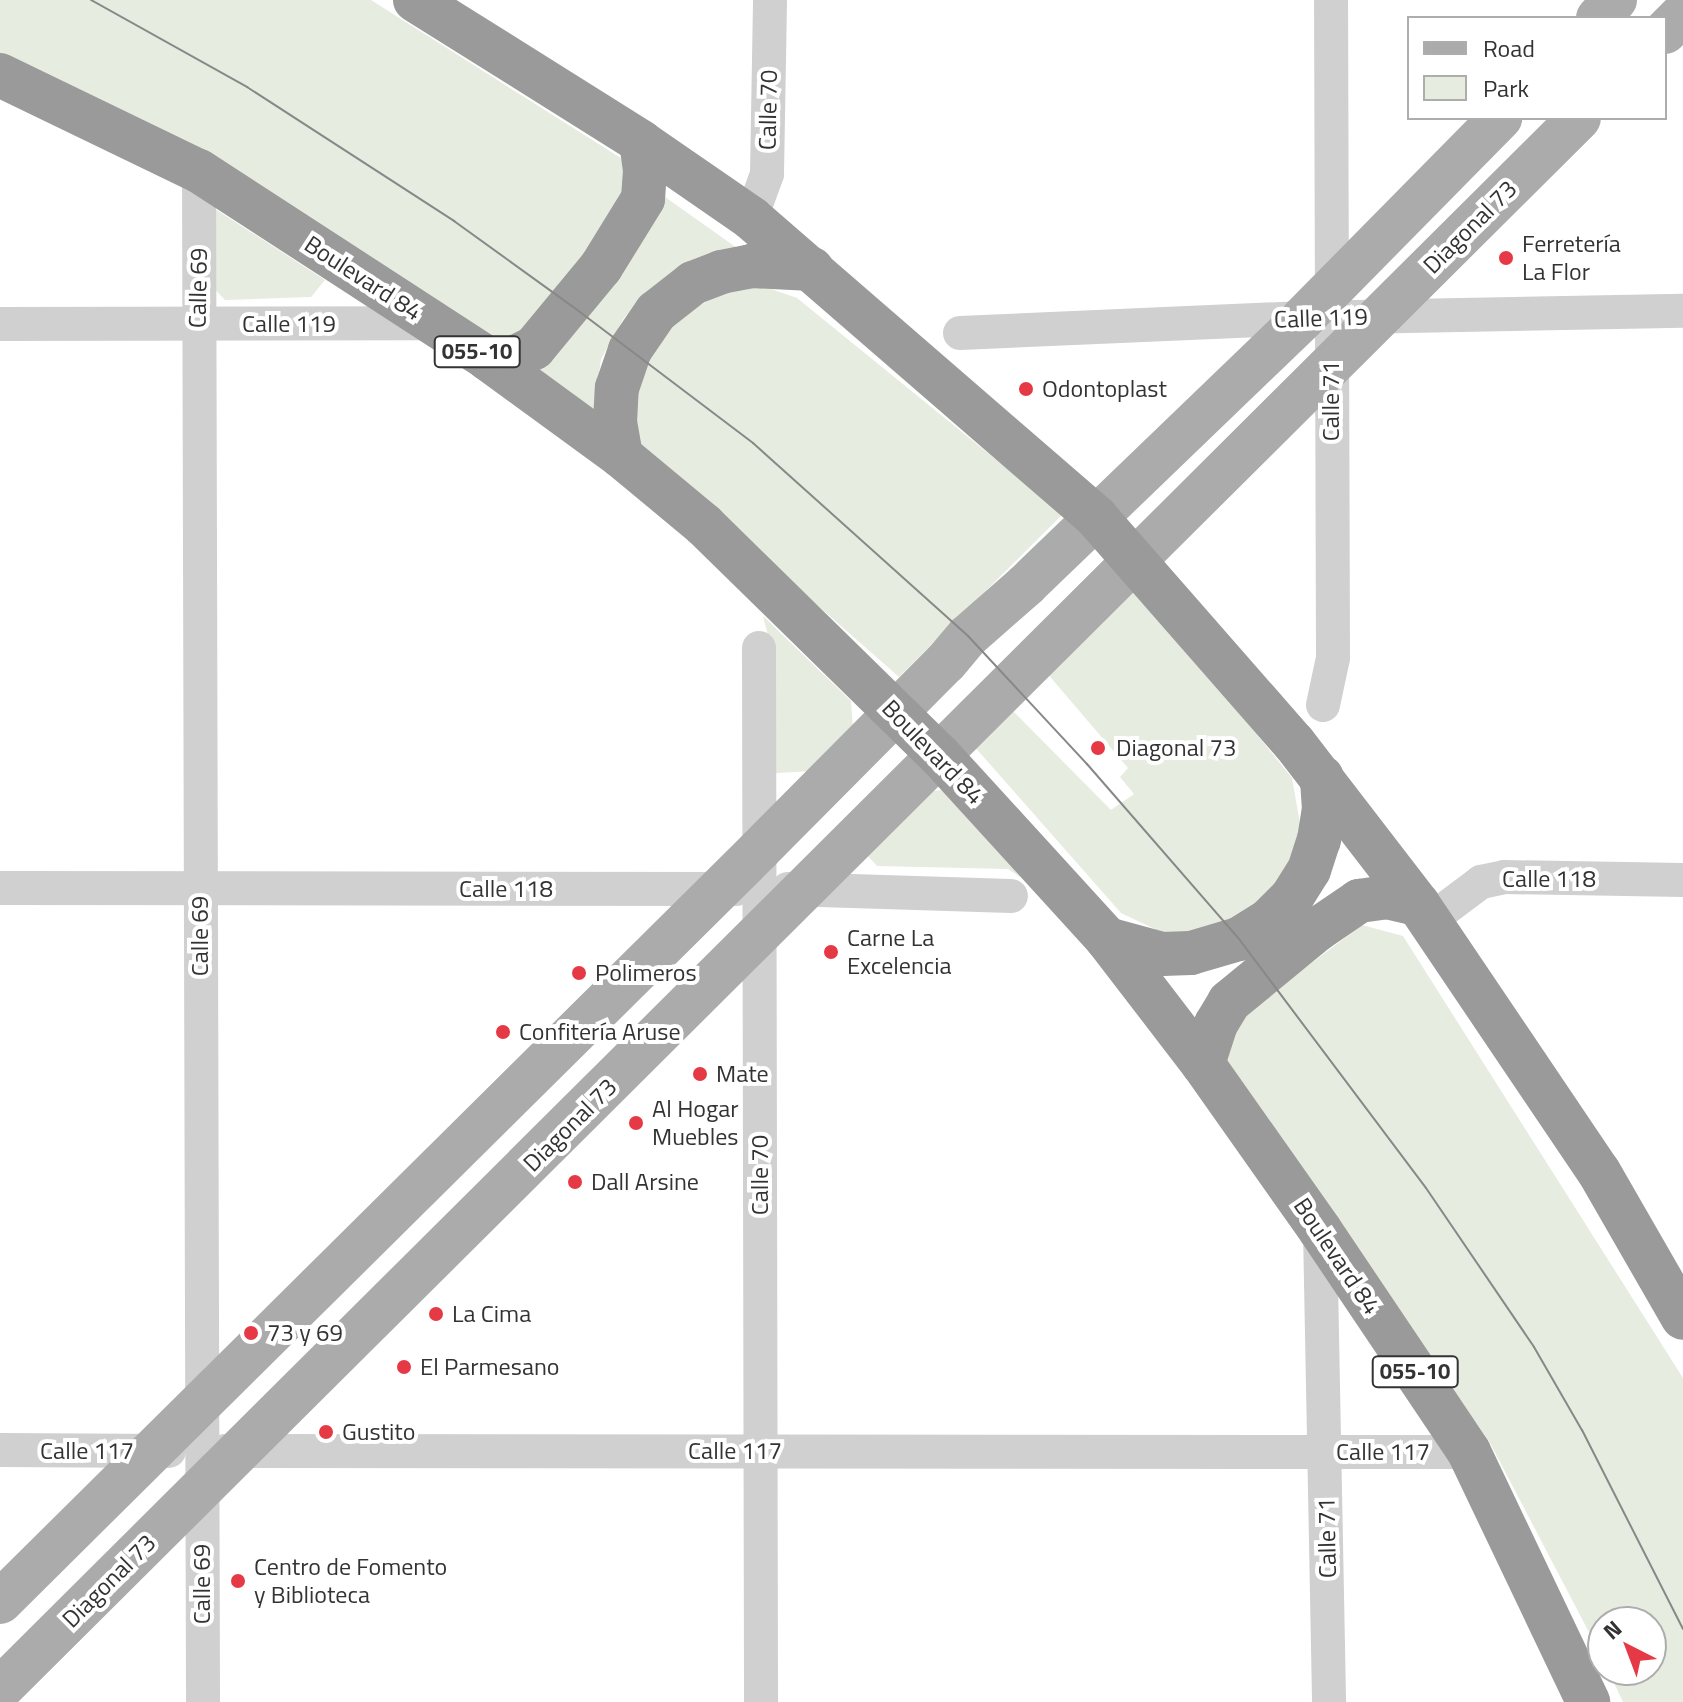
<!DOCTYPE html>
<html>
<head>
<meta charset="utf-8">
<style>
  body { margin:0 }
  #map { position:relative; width:1683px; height:1702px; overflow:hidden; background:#fff; font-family:"Titillium Web",sans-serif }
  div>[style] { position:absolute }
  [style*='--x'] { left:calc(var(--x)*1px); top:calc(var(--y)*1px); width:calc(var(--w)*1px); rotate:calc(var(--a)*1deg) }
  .green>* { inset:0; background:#e6ecdf }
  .minor>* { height:34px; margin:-17px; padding:0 17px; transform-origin:17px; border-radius:17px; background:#d0d0d0 }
  .major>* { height:44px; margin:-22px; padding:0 22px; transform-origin:22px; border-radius:22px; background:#ababab }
  .highway>* { height:44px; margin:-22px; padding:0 22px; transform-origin:22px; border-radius:22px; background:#9a9a9a }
  .tram>* { height:2px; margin:-1px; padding:0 1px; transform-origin:1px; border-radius:1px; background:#888 }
  .dots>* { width:22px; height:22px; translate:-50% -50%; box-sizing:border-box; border:4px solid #fff; border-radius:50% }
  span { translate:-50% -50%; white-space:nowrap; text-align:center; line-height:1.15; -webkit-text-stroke:8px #fff; paint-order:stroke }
  .shield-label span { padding:2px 6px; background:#fff; border:2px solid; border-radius:6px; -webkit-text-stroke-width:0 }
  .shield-label { font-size:22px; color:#333; font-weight:700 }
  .street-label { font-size:24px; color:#333 }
  .poi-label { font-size:24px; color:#333 }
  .left { translate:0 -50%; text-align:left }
  .legend { position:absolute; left:1407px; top:16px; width:260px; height:104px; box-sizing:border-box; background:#fff; border:2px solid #adadad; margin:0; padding:10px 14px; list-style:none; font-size:24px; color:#333 }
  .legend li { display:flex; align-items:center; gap:16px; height:40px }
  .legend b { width:40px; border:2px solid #adadad }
  .north { position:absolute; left:1587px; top:1606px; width:80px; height:80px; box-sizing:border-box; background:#fff; border:2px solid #adadad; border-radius:50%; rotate:318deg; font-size:22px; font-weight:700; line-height:32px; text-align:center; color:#333 }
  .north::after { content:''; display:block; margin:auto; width:28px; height:36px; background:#e63946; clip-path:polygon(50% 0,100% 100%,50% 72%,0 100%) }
</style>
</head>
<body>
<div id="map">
  <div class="green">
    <i style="clip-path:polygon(0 0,371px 0,624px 160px,637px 179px,539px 329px,498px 343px,0 58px)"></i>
    <i style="clip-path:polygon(658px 192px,737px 248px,656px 286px,624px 318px,601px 359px,593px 416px,534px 370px)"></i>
    <i style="clip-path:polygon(209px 205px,325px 280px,311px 297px,225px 300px,208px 282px)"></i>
    <i style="clip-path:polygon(733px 287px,765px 287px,797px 298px,1063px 514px,899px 677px,765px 559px,643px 461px,630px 406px,651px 349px,670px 322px)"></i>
    <i style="clip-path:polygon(1136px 585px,1292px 778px,1301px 829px,1278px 888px,1241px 919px,1203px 934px,1163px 933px,1121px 913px,973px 745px,1011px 709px,1111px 810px,1134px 794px,1120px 777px,1128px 768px,1046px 672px)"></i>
    <i style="clip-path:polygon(763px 616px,851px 701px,853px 729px,813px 771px,776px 773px,771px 647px)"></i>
    <i style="clip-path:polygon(942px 790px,1034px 886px,1008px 869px,877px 866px,867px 855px,913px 793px)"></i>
    <i style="clip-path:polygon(1362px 925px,1403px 936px,1683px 1378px,1683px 1702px,1623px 1702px,1608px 1670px,1651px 1670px,1651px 1622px,1603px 1622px,1603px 1659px,1489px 1441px,1224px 1062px,1231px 1024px)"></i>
  </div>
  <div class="minor">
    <i style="--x:199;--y:171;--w:1531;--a:89.85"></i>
    <i style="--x:751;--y:218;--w:47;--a:-70"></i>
    <i style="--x:767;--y:174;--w:174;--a:-89"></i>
    <i style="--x:0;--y:324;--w:433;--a:-0.1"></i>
    <i style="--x:960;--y:333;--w:343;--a:-2.5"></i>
    <i style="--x:1303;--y:318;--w:380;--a:-1.1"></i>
    <i style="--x:759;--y:648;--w:1054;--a:89.89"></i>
    <i style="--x:1323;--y:705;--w:48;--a:-78"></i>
    <i style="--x:1333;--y:658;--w:658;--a:-90.17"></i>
    <i style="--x:0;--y:888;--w:736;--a:0.08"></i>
    <i style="--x:788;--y:889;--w:223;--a:1.8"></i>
    <i style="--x:1429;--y:921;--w:65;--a:-36.9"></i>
    <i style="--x:1481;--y:882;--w:24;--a:-12"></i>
    <i style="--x:1504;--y:877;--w:179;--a:1"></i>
    <i style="--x:1320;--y:1230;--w:472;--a:88.9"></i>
    <i style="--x:0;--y:1450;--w:169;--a:0.3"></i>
    <i style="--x:225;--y:1451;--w:1244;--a:0.05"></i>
  </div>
  <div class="major">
    <i style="--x:1598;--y:18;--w:25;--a:-47"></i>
    <i style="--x:1665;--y:32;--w:25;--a:-45"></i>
    <i style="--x:0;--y:1602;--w:1068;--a:-44.73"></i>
    <i style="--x:759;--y:850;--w:265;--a:-45.2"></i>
    <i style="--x:946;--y:662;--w:34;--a:-50"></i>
    <i style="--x:968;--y:636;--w:77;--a:-41.3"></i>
    <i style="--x:1026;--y:585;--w:385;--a:-43.9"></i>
    <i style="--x:1303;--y:318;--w:281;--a:-45.4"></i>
    <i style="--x:0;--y:1689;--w:2227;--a:-44.85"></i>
  </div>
  <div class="highway">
    <i style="--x:415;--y:0;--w:267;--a:32.1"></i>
    <i style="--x:641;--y:142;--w:134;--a:34.6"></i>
    <i style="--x:751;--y:218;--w:457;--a:40.9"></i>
    <i style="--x:1096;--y:517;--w:300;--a:48.8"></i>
    <i style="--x:1294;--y:743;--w:203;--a:52.4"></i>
    <i style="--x:1418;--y:904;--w:323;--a:56"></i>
    <i style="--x:1599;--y:1172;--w:168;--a:60.1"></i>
    <i style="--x:0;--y:75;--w:221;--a:25.8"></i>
    <i style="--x:199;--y:171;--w:345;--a:33"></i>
    <i style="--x:488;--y:359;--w:165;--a:36.1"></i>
    <i style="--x:621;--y:456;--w:108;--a:39.7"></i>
    <i style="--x:704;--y:525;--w:330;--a:44.4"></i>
    <i style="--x:940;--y:756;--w:248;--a:47.6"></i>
    <i style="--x:1107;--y:939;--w:158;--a:52.5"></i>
    <i style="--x:1203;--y:1064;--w:203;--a:54.8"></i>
    <i style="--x:1320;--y:1230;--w:267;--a:56.1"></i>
    <i style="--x:1469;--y:1452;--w:277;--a:64.5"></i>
    <i style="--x:488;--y:359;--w:24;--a:0"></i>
    <i style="--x:512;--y:359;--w:25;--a:-27"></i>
    <i style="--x:534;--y:348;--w:105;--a:-50.4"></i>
    <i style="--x:601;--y:267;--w:80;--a:-58.3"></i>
    <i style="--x:643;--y:199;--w:29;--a:-86"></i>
    <i style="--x:645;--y:170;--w:28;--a:-98"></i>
    <i style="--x:621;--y:456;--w:35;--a:-100"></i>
    <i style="--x:615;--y:422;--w:34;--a:-87"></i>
    <i style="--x:617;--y:388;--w:40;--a:-71.1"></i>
    <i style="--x:630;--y:350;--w:46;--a:-55.6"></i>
    <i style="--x:656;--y:312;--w:47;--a:-38.1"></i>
    <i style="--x:693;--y:283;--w:30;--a:-21"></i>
    <i style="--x:721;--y:272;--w:31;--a:-11"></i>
    <i style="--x:751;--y:266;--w:61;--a:2.8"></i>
    <i style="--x:1107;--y:939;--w:57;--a:15.3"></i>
    <i style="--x:1162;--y:954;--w:29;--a:-2"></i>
    <i style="--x:1191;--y:953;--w:50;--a:-16.3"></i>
    <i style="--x:1239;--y:939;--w:34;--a:-32"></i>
    <i style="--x:1268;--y:921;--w:34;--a:-45"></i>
    <i style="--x:1292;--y:897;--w:32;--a:-58"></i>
    <i style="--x:1309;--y:870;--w:32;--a:-72"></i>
    <i style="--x:1319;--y:840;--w:31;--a:-81"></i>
    <i style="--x:1324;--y:809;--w:32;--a:-94"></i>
    <i style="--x:1203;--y:1064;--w:42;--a:-72"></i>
    <i style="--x:1216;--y:1024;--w:26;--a:-59"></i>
    <i style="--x:1229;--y:1002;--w:115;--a:-39.4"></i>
    <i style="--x:1318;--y:929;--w:50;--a:-34.3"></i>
    <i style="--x:1359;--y:901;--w:28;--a:-8"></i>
    <i style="--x:1387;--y:897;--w:32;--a:13"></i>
  </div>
  <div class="tram">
    <i style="--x:91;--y:0;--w:179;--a:29.1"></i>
    <i style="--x:247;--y:87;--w:247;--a:32.9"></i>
    <i style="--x:454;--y:221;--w:145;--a:35.8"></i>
    <i style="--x:572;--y:306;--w:227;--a:37.1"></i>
    <i style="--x:753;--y:443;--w:289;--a:41.9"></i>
    <i style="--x:968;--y:636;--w:175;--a:47.1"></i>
    <i style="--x:1087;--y:764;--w:232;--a:49"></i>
    <i style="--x:1239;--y:939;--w:311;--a:53.1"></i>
    <i style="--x:1426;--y:1188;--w:192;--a:55.8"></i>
    <i style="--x:1534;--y:1347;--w:96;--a:60"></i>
    <i style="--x:1582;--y:1430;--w:223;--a:63.1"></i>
  </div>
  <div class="dots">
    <i style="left:1506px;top:258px;background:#e63946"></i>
    <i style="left:1026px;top:389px;background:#e63946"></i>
    <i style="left:1098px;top:748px;background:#e63946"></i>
    <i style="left:831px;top:952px;background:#e63946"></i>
    <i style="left:579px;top:973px;background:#e63946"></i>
    <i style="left:503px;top:1032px;background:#e63946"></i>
    <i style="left:700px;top:1074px;background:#e63946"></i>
    <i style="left:636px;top:1123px;background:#e63946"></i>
    <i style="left:575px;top:1182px;background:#e63946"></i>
    <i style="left:436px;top:1314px;background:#e63946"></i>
    <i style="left:251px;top:1333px;background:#e63946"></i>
    <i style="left:404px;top:1367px;background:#e63946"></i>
    <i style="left:326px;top:1432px;background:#e63946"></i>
    <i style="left:238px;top:1581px;background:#e63946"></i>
  </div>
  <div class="shield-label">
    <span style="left:477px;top:352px">055-10</span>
    <span style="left:1415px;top:1372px">055-10</span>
  </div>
  <div class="street-label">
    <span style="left:768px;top:110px;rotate:-89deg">Calle 70</span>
    <span style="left:1470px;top:227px;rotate:-45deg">Diagonal 73</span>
    <span style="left:363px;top:278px;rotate:33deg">Boulevard 84</span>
    <span style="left:198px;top:288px;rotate:-89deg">Calle 69</span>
    <span style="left:1321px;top:318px;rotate:-2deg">Calle 119</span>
    <span style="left:289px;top:324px">Calle 119</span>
    <span style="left:1331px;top:401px;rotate:-90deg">Calle 71</span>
    <span style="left:933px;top:752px;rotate:46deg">Boulevard 84</span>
    <span style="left:1549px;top:879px">Calle 118</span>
    <span style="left:506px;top:889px">Calle 118</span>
    <span style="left:200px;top:936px;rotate:-90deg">Calle 69</span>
    <span style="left:570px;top:1125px;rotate:-45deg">Diagonal 73</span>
    <span style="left:760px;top:1175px;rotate:-90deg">Calle 70</span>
    <span style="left:1337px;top:1256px;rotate:56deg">Boulevard 84</span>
    <span style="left:87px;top:1451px">Calle 117</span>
    <span style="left:735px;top:1451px">Calle 117</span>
    <span style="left:1383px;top:1452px">Calle 117</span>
    <span style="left:1327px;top:1538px;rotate:-91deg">Calle 71</span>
    <span style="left:109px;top:1581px;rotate:-45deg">Diagonal 73</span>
    <span style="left:202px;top:1584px;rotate:-90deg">Calle 69</span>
  </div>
  <div class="poi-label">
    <span class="left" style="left:1522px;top:258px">Ferretería<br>La Flor</span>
    <span class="left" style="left:1042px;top:389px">Odontoplast</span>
    <span class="left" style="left:1116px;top:748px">Diagonal 73</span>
    <span class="left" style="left:847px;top:952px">Carne La<br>Excelencia</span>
    <span class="left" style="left:595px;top:973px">Polimeros</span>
    <span class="left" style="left:519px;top:1032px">Confitería Aruse</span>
    <span class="left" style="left:716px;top:1074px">Mate</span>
    <span class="left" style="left:652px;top:1123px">Al Hogar<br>Muebles</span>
    <span class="left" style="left:591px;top:1182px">Dall Arsine</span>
    <span class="left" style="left:452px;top:1314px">La Cima</span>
    <span class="left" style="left:267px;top:1333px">73 y 69</span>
    <span class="left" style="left:420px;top:1367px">El Parmesano</span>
    <span class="left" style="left:342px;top:1432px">Gustito</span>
    <span class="left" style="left:254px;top:1581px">Centro de Fomento<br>y Biblioteca</span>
  </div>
  <ul class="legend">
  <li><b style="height:10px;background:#ababab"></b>Road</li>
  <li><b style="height:22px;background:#e6ecdf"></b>Park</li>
  </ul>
  <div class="north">N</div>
</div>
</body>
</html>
